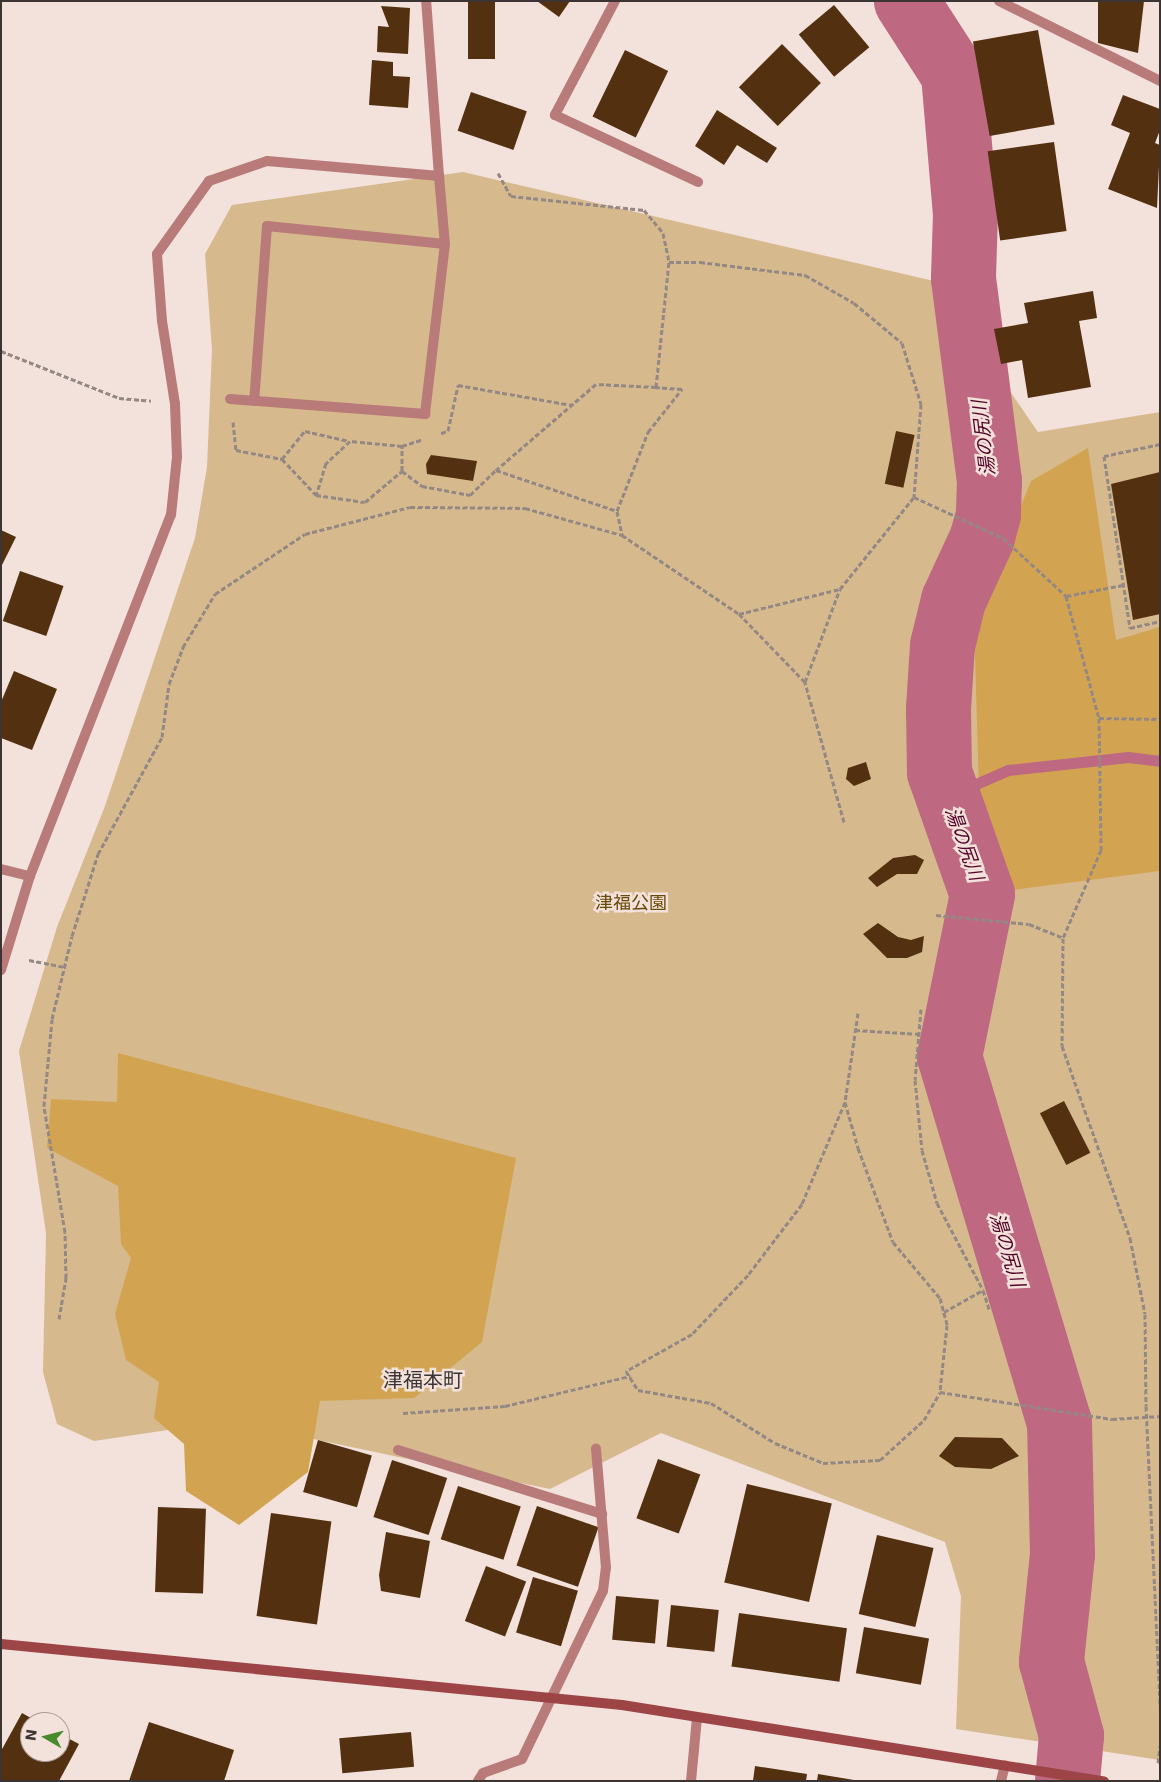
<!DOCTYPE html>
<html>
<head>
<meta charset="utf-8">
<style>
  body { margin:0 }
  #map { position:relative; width:1161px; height:1782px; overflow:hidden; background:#f3e1db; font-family:"DejaVu Sans","Noto Sans JP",sans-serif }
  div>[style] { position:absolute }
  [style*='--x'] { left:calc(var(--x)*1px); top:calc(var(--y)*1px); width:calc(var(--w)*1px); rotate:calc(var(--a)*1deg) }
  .green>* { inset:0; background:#d6ba8d }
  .forest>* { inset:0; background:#d2a452 }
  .stream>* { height:11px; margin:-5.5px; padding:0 5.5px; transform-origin:5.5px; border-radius:5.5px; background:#be6882 }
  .river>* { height:65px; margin:-32.5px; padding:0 32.5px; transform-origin:32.5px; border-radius:32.5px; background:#be6882 }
  .building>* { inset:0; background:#533110; transform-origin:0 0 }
  .path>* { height:3px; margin-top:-1.5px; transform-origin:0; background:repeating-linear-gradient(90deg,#948884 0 5px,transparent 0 7.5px) }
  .lane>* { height:10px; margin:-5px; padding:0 5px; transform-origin:5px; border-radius:5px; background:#b87b79 }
  .street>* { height:10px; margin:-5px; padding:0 5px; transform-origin:5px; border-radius:5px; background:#b87b79 }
  .secondary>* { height:10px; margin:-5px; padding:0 5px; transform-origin:5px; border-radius:5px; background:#9c4446 }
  span { translate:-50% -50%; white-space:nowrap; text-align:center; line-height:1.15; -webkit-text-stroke:5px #f3e1db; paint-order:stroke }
  .park-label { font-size:18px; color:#684906 }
  .water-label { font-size:19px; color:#540328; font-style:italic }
  .quarter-label { font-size:20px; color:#3b3432 }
  .frame { position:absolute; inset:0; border:2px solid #3b3432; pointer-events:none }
  .north { position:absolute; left:20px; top:1712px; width:50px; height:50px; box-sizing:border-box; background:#f3e1db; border:1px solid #a99c97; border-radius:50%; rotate:278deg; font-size:14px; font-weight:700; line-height:20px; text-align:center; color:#3b3432 }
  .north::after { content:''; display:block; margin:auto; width:18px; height:22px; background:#488b2e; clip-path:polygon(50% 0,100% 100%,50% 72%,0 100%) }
</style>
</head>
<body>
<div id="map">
  <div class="green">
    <i style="clip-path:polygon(463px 172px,934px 281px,1038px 432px,1160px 412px,1160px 1760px,956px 1729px,961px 1596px,945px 1542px,661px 1433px,550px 1489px,228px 1421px,94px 1441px,57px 1424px,43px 1372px,46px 1233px,19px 1051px,57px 927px,105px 806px,195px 538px,207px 467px,212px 350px,205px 254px,232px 205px)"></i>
  </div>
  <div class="forest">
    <i style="clip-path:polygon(1088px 448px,1116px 640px,1160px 627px,1160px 871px,982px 894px,974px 621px,1031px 481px)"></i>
    <i style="clip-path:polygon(118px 1053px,516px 1158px,482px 1342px,414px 1398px,320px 1401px,308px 1472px,239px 1525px,186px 1491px,184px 1444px,154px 1418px,159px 1382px,126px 1360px,115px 1314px,131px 1258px,121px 1244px,118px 1186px,47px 1148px,51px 1099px,117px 1102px)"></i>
  </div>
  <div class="stream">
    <i style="--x:946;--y:797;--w:68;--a:-23.5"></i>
    <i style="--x:1008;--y:770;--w:121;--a:-6.2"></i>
    <i style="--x:1128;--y:757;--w:32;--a:7"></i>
  </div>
  <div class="river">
    <i style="--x:906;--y:1;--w:87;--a:57.2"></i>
    <i style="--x:953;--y:74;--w:140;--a:85.1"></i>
    <i style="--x:965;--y:213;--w:65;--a:91.8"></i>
    <i style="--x:963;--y:278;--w:205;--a:82.7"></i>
    <i style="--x:989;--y:481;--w:33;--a:92"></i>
    <i style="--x:988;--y:514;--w:24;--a:105"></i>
    <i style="--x:982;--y:537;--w:69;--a:114.7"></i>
    <i style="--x:953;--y:600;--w:46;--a:103.7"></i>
    <i style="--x:942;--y:645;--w:64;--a:93.6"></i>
    <i style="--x:938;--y:709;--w:63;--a:89.1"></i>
    <i style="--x:939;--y:772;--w:129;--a:70.6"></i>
    <i style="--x:982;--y:894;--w:165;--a:101.5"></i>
    <i style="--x:949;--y:1056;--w:382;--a:73.3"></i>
    <i style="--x:1059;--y:1422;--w:132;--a:88.7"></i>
    <i style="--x:1062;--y:1554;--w:108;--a:95.9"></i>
    <i style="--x:1051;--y:1661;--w:77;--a:74.9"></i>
    <i style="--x:1071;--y:1735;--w:46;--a:95"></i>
  </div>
  <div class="building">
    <i style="left:468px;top:1px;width:27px;height:58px"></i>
    <i style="clip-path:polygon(537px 1px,570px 1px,559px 17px)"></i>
    <i style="clip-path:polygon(1098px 1px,1144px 1px,1138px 53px,1098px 43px)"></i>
    <i style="left:834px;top:5px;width:55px;height:46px;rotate:50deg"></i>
    <i style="clip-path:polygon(381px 6px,410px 8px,408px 54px,377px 52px,378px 26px,389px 27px)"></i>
    <i style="left:1038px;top:30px;width:96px;height:66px;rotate:80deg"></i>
    <i style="left:782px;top:44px;width:55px;height:61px;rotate:45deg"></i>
    <i style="left:625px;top:50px;width:48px;height:74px;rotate:26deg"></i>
    <i style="clip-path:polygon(372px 60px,393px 62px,393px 76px,410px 77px,408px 108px,369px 105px)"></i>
    <i style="left:471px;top:92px;width:59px;height:41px;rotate:19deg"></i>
    <i style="clip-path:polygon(1123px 95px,1160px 109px,1160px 130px,1155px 143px,1160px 145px,1157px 208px,1108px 189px,1130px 133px,1111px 125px)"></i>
    <i style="clip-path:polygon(717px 110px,777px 148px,767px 163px,737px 145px,724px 165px,695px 146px)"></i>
    <i style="left:1054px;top:142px;width:90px;height:67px;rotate:82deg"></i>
    <i style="clip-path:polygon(1093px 291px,1097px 318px,1079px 321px,1091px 387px,1028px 398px,1022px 360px,1001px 364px,994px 329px,1028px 323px,1024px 303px)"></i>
    <i style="left:896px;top:431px;width:19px;height:54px;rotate:12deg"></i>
    <i style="clip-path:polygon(431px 455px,477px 461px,473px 481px,427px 474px,426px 464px)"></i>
    <i style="clip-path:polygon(1160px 472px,1160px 614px,1133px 620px,1111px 484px)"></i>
    <i style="clip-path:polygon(1px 530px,16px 537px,1px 567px)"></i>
    <i style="left:20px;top:571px;width:46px;height:53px;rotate:19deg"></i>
    <i style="clip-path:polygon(14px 671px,57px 689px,32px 750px,1px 738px,1px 702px)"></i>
    <i style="clip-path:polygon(866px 762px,871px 779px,854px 786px,846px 779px,848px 768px)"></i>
    <i style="clip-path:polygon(915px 855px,924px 860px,917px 874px,897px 874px,877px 887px,868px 878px,893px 858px)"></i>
    <i style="clip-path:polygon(878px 923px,898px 937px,911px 940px,924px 936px,922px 952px,907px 958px,887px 958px,863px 934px)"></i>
    <i style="left:1064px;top:1101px;width:58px;height:27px;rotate:63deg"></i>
    <i style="clip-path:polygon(955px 1437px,1002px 1438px,1019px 1456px,991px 1469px,955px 1467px,939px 1456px)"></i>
    <i style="left:318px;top:1440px;width:56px;height:54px;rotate:16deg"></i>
    <i style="left:658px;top:1459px;width:45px;height:63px;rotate:20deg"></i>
    <i style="left:392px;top:1460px;width:58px;height:60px;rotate:18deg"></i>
    <i style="left:747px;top:1484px;width:87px;height:101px;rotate:13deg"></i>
    <i style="left:458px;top:1486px;width:66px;height:56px;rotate:18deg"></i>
    <i style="left:537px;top:1506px;width:65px;height:63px;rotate:19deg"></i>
    <i style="left:158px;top:1507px;width:48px;height:85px;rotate:2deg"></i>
    <i style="left:271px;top:1513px;width:61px;height:104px;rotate:8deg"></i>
    <i style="clip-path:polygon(386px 1532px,430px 1541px,420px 1598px,381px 1591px,379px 1575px)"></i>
    <i style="left:877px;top:1535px;width:58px;height:81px;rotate:13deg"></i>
    <i style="left:486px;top:1566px;width:43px;height:59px;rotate:21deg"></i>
    <i style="left:533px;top:1577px;width:47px;height:58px;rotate:17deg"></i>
    <i style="left:616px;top:1596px;width:43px;height:44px;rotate:5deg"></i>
    <i style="left:671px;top:1605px;width:48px;height:42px;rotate:6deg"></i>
    <i style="left:739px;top:1613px;width:109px;height:54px;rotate:8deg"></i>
    <i style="left:864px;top:1627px;width:66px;height:47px;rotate:10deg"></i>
    <i style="clip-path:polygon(22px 1713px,38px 1722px,30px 1722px,30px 1752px,60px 1752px,60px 1734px,79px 1744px,59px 1781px,1px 1781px,1px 1751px)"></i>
    <i style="clip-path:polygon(149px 1722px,234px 1750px,224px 1781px,129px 1781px)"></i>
    <i style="left:411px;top:1732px;width:35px;height:72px;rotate:85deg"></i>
    <i style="clip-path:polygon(755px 1766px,807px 1774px,806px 1781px,753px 1781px)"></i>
    <i style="clip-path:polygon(818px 1774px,854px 1780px,854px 1781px,817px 1781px)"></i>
  </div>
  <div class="path">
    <i style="--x:498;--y:173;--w:26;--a:61"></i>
    <i style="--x:511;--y:196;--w:134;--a:6"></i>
    <i style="--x:644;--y:210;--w:30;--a:50"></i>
    <i style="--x:663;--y:233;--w:30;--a:78"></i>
    <i style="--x:669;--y:262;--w:31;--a:0"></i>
    <i style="--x:700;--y:262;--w:106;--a:7.1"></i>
    <i style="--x:805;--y:275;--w:56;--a:29.7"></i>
    <i style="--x:854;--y:303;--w:62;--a:39.8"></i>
    <i style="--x:902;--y:343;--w:64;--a:72.7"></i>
    <i style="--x:921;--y:404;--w:93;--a:94.3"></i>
    <i style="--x:914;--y:497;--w:98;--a:24.7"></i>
    <i style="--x:1003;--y:538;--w:86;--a:42.6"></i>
    <i style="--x:1;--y:351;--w:127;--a:21.7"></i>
    <i style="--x:119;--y:398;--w:32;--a:5"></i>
    <i style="--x:656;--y:387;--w:60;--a:-177.1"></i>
    <i style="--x:596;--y:384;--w:132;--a:139.3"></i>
    <i style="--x:496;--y:470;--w:128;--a:18.7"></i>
    <i style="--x:617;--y:511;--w:85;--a:-68.6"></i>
    <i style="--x:648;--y:432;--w:55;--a:-51.7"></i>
    <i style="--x:682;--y:389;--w:26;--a:-176"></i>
    <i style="--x:656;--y:387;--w:126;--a:-84.1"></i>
    <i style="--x:233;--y:422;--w:28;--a:84"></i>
    <i style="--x:236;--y:450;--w:47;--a:11.1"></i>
    <i style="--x:282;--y:459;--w:50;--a:46.6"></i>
    <i style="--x:441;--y:433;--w:7;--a:-16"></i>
    <i style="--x:448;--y:431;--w:47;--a:-77.7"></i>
    <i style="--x:458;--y:385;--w:115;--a:10"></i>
    <i style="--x:1160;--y:444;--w:57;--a:167.9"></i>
    <i style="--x:1104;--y:456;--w:174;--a:81.4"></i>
    <i style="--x:1130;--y:628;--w:31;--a:-13"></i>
    <i style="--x:402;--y:446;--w:22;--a:-18"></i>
    <i style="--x:282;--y:459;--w:36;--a:-51"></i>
    <i style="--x:305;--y:431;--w:45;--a:12.8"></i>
    <i style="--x:402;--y:471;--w:25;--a:-90"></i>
    <i style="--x:402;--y:446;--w:52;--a:-174.5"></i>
    <i style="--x:350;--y:441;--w:33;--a:137"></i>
    <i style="--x:326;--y:463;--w:34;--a:107"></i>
    <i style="--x:316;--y:495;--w:49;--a:8.1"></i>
    <i style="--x:365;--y:502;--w:48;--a:-40"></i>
    <i style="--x:402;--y:471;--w:25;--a:37"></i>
    <i style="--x:422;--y:486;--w:49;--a:10.6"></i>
    <i style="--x:470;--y:495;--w:36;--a:-44"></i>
    <i style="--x:617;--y:511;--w:25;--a:78"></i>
    <i style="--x:622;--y:535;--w:141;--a:34"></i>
    <i style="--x:1123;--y:585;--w:58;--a:169.1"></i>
    <i style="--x:1066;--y:596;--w:126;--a:74.9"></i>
    <i style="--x:1099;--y:718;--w:132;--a:89.1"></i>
    <i style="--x:1101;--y:850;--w:96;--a:113.4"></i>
    <i style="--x:1063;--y:938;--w:108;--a:90.5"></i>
    <i style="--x:1062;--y:1046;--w:204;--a:70.5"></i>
    <i style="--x:1130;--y:1238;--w:77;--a:78.8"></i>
    <i style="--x:1145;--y:1314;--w:92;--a:89.4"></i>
    <i style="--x:1146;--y:1406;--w:301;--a:87.3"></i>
    <i style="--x:805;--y:682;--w:95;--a:-134.1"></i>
    <i style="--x:739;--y:614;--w:104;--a:-13.9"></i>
    <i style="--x:1099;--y:718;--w:61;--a:0.9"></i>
    <i style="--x:844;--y:822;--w:145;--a:-105.6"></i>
    <i style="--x:805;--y:682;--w:99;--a:-69.4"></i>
    <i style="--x:840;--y:589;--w:118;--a:-51.2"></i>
    <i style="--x:936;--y:915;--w:93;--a:5.5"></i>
    <i style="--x:1029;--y:924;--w:37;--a:22"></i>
    <i style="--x:29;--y:960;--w:36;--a:11"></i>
    <i style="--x:921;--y:1009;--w:71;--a:94.8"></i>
    <i style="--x:915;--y:1080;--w:70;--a:84.3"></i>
    <i style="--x:922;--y:1150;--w:55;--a:74.2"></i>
    <i style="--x:937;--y:1203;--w:98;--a:62.1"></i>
    <i style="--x:983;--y:1290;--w:22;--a:72"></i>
    <i style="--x:858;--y:1013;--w:90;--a:98.3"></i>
    <i style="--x:845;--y:1102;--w:48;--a:74.2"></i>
    <i style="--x:858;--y:1148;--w:100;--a:69.6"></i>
    <i style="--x:893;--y:1242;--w:73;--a:50"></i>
    <i style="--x:940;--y:1298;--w:28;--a:75"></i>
    <i style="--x:947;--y:1325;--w:67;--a:96"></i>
    <i style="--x:940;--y:1392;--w:174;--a:8.9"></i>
    <i style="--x:1112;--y:1419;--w:48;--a:-3.6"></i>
    <i style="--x:855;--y:1030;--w:65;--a:3.5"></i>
    <i style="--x:845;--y:1102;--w:111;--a:112.9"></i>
    <i style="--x:802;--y:1204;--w:89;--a:127.3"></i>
    <i style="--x:748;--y:1275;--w:81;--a:133.5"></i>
    <i style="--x:692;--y:1334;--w:76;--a:150.7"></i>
    <i style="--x:626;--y:1371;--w:22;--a:58"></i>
    <i style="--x:638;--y:1390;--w:74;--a:10.1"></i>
    <i style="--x:711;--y:1403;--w:75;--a:32"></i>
    <i style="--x:775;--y:1443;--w:52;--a:22.6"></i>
    <i style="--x:823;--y:1463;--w:57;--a:-3"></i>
    <i style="--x:880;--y:1460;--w:59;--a:-42.3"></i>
    <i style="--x:924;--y:1420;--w:32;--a:-60"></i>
    <i style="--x:944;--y:1312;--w:45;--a:-29.4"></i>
    <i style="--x:59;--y:1319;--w:42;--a:-80.3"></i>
    <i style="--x:66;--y:1278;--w:46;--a:-91.2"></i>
    <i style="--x:65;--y:1232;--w:128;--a:-99.5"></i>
    <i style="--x:44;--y:1106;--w:87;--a:-84.7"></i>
    <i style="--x:52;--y:1019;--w:85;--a:-76.5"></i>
    <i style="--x:72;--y:936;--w:86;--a:-72.4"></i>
    <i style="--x:98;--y:854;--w:133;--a:-61.3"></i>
    <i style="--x:162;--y:737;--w:53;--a:-82.5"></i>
    <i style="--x:169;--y:684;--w:40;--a:-69"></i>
    <i style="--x:183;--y:647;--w:62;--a:-58.9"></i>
    <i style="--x:215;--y:594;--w:108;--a:-33.7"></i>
    <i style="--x:305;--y:534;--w:108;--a:-14.4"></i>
    <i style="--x:410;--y:507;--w:115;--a:0.5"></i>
    <i style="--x:525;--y:508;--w:101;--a:15.6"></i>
    <i style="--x:403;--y:1413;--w:102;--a:-3.9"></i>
    <i style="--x:505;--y:1406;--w:129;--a:-13.5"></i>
    <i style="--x:1158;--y:1763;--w:17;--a:-83"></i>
  </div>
  <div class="lane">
    <i style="--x:439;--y:176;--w:68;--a:85"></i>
    <i style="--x:230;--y:399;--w:196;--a:4.4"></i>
    <i style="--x:425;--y:414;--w:171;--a:-83.3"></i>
    <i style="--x:445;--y:244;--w:179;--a:-174.2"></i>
    <i style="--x:267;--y:226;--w:175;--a:94.2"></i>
    <i style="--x:1001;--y:1781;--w:16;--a:-76"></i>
  </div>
  <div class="street">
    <i style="--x:615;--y:1;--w:129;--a:117.8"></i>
    <i style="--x:555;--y:115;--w:158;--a:25.1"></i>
    <i style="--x:999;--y:1;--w:180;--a:26.4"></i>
    <i style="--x:1;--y:869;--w:30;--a:14"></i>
    <i style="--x:1;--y:970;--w:98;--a:-72.9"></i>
    <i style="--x:30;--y:876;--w:388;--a:-68.7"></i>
    <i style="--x:171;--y:515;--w:58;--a:-84.1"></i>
    <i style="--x:177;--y:457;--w:53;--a:-92.2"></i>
    <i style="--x:175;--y:404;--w:84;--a:-98.9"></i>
    <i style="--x:162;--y:321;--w:67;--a:-94.3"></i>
    <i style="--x:157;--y:254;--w:90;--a:-54.5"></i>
    <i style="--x:209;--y:181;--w:61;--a:-19"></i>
    <i style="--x:267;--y:161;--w:173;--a:5"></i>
    <i style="--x:439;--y:176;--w:175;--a:-94.2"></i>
    <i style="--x:398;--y:1450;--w:214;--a:17.4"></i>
    <i style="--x:478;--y:1781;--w:9;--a:-58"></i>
    <i style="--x:483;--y:1773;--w:41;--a:-19.7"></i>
    <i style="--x:522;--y:1759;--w:187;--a:-64.3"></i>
    <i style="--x:603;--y:1591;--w:23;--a:-83"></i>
    <i style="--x:606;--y:1568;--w:120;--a:-94.8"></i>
    <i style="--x:691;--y:1781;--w:64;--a:-84.6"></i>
  </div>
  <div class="secondary">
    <i style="--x:1;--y:1644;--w:624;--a:5.61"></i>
    <i style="--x:622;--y:1705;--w:488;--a:9"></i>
  </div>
  <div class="park-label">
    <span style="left:631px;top:903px">津福公園</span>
  </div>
  <div class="water-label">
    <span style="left:984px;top:438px;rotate:-97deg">湯の尻川</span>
    <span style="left:964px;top:844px;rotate:70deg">湯の尻川</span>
    <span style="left:1007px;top:1250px;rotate:73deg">湯の尻川</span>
  </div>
  <div class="quarter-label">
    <span style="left:423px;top:1380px">津福本町</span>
  </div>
  <div class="frame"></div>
  <div class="north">N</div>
</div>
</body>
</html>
